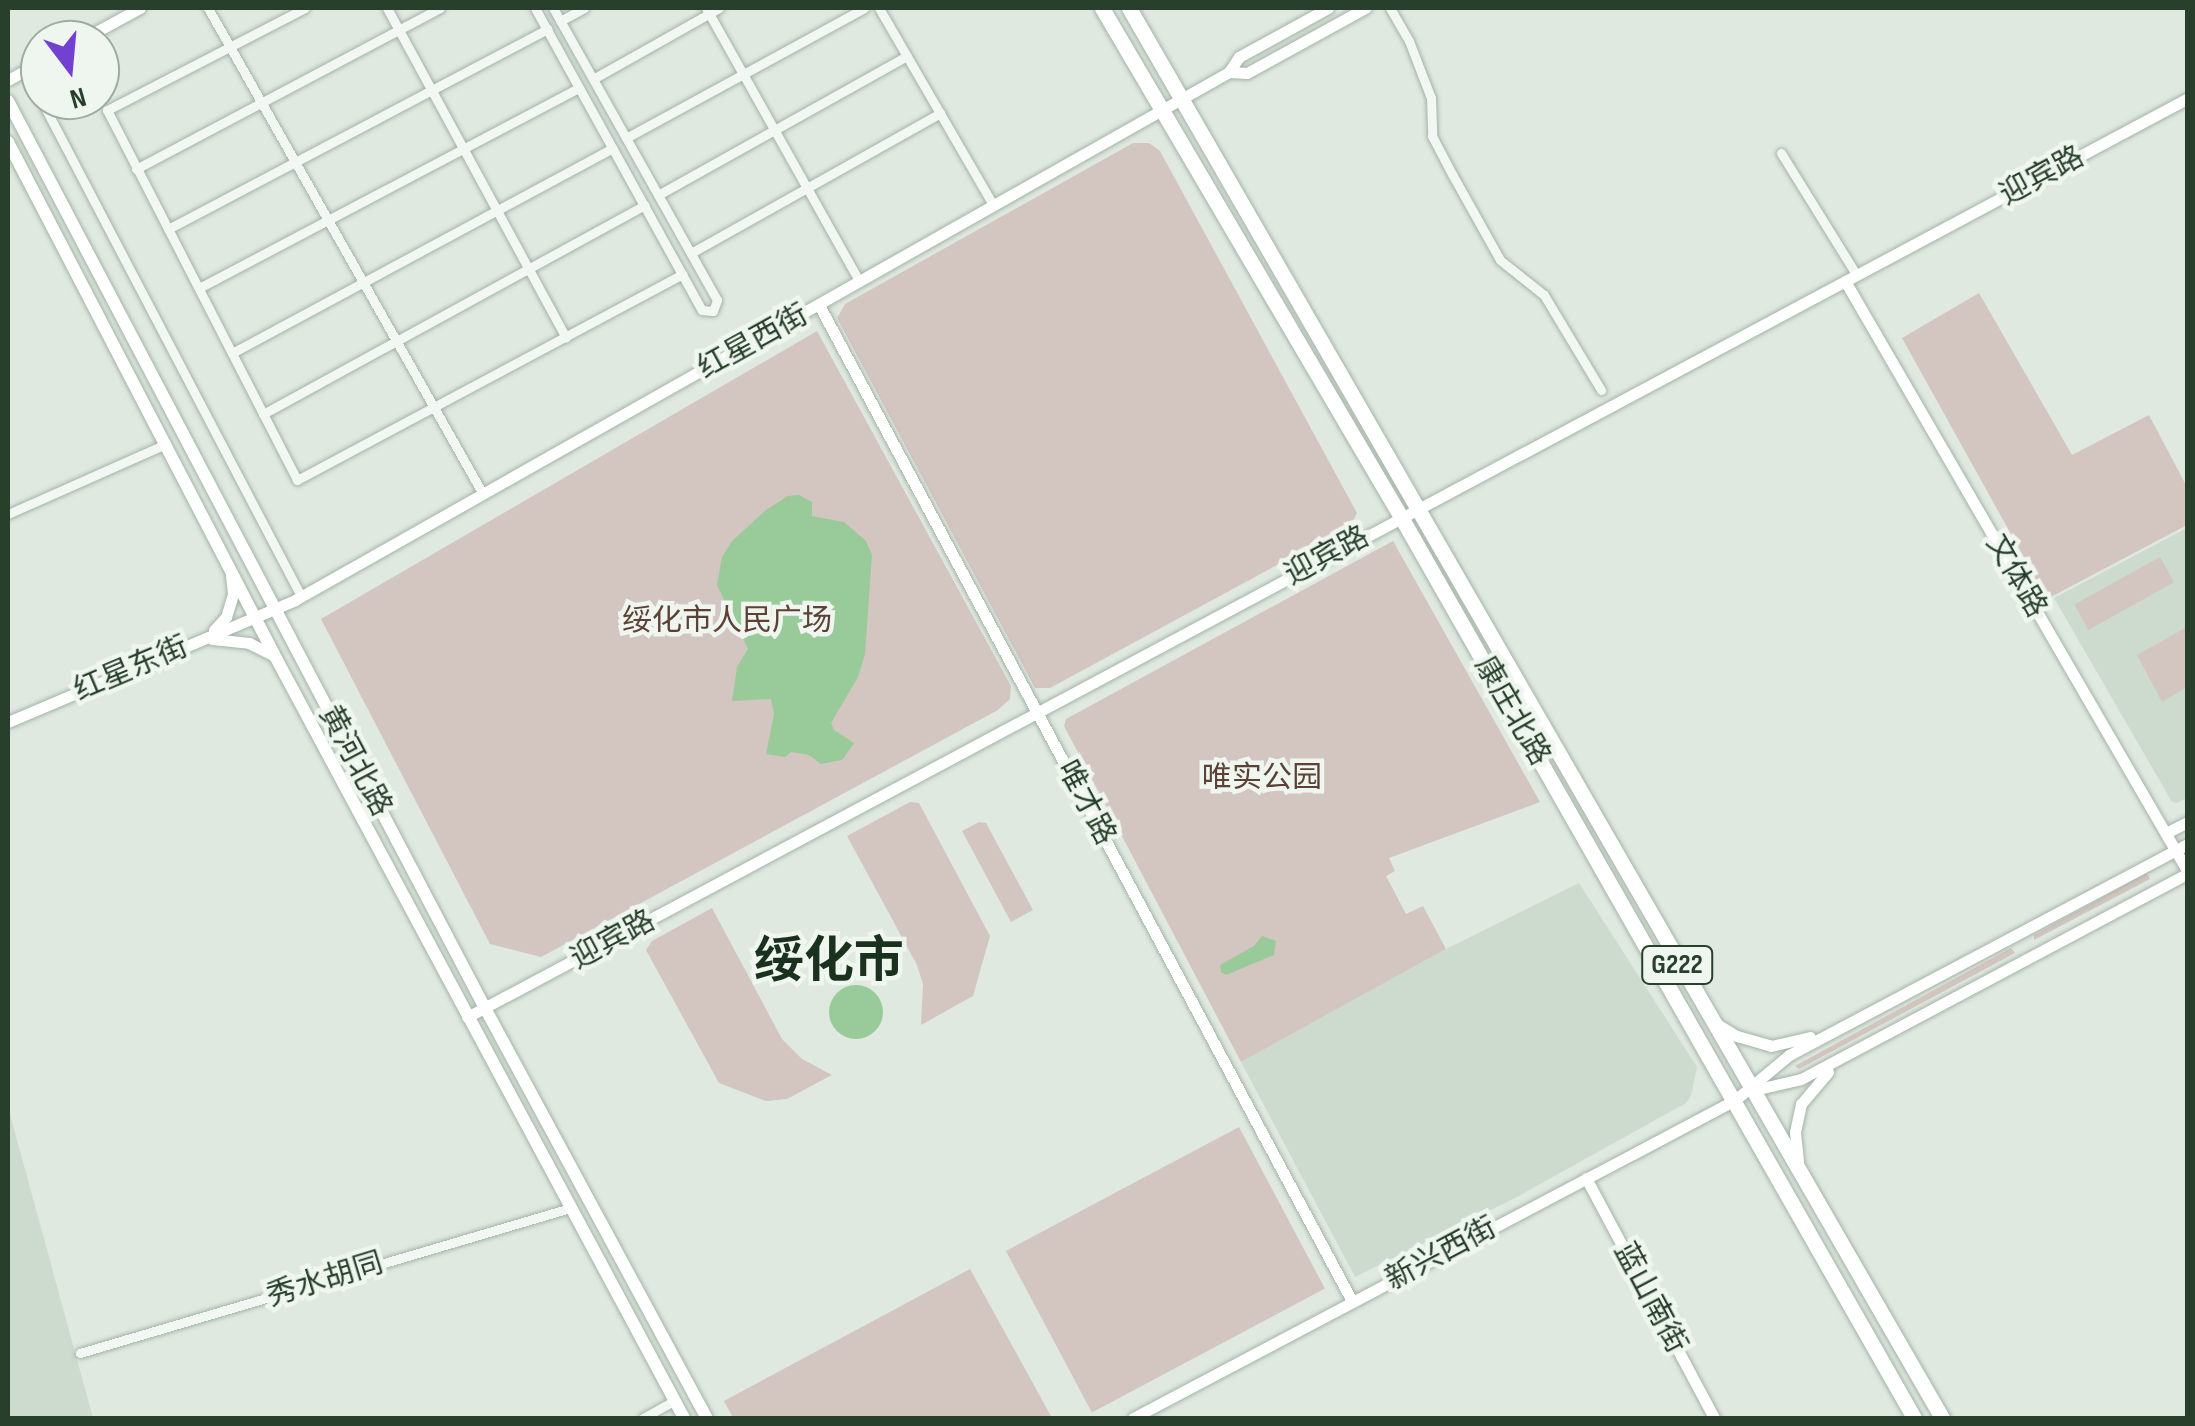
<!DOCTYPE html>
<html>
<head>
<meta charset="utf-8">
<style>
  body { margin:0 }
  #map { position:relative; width:2195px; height:1426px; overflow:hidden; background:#dfe9e0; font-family:"Sofia Sans Condensed","Noto Sans SC",sans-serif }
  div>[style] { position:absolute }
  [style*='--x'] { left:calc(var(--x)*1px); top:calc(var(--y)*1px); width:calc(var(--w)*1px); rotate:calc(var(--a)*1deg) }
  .built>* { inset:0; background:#cddbcf }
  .green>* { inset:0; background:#d3c5c0; transform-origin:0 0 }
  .water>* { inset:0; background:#99ca9a }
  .round { border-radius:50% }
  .roads { filter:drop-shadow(0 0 2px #a4b3a6) drop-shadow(0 0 2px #a4b3a6) }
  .street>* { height:9px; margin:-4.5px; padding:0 4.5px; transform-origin:4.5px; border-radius:4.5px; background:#f2f7f3 }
  .secondary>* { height:11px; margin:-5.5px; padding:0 5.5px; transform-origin:5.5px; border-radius:5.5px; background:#fff }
  .primary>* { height:12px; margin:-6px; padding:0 6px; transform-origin:6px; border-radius:6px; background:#fff }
  .highway>* { height:15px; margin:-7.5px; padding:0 7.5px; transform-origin:7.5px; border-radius:7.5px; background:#fff }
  span { translate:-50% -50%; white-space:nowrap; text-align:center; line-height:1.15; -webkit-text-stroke:9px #eff6ef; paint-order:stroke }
  .shield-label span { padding:2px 8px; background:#eff6ef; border:2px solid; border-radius:8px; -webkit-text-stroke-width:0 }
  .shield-label { font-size:28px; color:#28402b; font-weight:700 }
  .street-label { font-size:30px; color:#28402b }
  .park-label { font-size:30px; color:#5c4135 }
  .town-label { font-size:50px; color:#1a311e; font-weight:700 }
  .frame { position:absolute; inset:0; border:10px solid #28402b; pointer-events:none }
  .north { position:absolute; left:20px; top:20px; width:100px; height:100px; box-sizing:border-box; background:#eff6ef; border:2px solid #9fada1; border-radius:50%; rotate:164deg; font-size:28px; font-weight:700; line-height:40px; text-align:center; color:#28402b }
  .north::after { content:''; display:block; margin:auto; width:35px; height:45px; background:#7341d1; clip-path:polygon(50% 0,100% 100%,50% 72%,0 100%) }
</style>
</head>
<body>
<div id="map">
  <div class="built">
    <i style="clip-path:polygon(2187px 528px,2187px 798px,2177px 803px,2172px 802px,2054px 598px)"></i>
    <i style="clip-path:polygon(1579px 883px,1697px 1067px,1691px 1096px,1686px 1103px,1515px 1198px,1355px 1277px,1241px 1062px,1446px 949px)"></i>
    <i style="clip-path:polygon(8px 1107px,93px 1418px,8px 1418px)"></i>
  </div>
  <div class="green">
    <i style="clip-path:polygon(1133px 143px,1149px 143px,1160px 151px,1357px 513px,1351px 525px,1050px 688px,1035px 688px,837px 318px,845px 304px)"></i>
    <i style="clip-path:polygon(1979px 293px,2072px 455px,2149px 415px,2187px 487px,2187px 525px,2047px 599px,1902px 338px)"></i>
    <i style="clip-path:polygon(817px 331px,1011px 686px,1010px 699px,998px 710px,541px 957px,490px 944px,321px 619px)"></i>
    <i style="clip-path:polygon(1393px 541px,1540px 802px,1389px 858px,1395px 871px,1386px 876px,1406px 914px,1423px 906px,1446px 949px,1241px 1062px,1064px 726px,1066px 719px)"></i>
    <i style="left:2160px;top:557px;width:29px;height:98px;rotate:61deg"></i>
    <i style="clip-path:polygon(2187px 627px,2187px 687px,2162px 702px,2137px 655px)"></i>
    <i style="clip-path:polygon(910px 802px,919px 803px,990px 936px,973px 996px,921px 1025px,923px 984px,917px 965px,847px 836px)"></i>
    <i style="clip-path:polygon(979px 822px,986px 823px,1033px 910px,1011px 922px,962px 831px)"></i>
    <i style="clip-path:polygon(2147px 873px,2150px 879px,2034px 940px,2034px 935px)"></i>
    <i style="clip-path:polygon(712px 908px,782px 1039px,802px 1059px,832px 1075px,787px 1099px,766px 1101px,719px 1083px,646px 950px,652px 941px)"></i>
    <i style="clip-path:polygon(2011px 948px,2015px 953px,1799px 1069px,1795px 1066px)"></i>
    <i style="left:1239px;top:1127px;width:183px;height:264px;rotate:62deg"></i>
    <i style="clip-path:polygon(970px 1269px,1052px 1418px,733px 1418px,724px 1401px)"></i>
  </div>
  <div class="water">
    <i style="clip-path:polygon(799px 495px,812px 502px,812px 516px,844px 522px,866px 541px,872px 555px,865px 654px,858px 677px,831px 723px,834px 730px,854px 743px,842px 760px,821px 764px,809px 755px,791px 752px,785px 757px,766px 754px,774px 714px,771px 699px,732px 701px,737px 667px,748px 649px,717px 585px,722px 557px,732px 541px,766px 510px,788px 496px)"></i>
    <i style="clip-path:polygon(1262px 936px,1276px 941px,1274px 955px,1226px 975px,1221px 972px,1220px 965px,1254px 946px)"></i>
    <i class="round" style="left:829px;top:985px;width:54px;height:54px"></i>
  </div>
  <div class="roads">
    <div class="street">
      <i style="--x:208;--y:8;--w:558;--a:60.5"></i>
      <i style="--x:305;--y:8;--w:223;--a:152.7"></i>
      <i style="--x:107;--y:110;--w:416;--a:62.8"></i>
      <i style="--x:297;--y:480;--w:437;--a:-28.1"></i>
      <i style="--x:387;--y:8;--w:375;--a:61.5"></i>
      <i style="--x:535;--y:8;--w:345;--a:61.1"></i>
      <i style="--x:702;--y:310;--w:11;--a:5"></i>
      <i style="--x:713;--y:311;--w:12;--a:-70"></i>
      <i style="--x:717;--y:300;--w:335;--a:-119.3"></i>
      <i style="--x:706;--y:8;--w:314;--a:60.7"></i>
      <i style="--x:879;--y:8;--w:225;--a:59.9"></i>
      <i style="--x:1390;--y:8;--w:38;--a:60"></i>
      <i style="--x:1409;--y:41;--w:61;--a:68.9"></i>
      <i style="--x:1431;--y:98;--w:38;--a:88"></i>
      <i style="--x:1432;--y:136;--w:43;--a:62.2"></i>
      <i style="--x:1452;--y:174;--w:98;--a:60.8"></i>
      <i style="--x:1500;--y:260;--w:56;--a:38.5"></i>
      <i style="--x:1544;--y:295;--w:111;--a:59"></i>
      <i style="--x:560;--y:21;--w:27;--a:-28"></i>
      <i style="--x:26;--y:70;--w:30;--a:63"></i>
      <i style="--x:593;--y:79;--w:145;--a:-29.4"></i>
      <i style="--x:41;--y:100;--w:560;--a:62.34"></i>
      <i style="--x:626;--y:138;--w:271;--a:-28.6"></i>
      <i style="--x:1781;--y:153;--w:142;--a:58.2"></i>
      <i style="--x:136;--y:169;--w:344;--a:-27.9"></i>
      <i style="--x:658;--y:195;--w:285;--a:-29.2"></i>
      <i style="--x:168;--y:229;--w:429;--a:-27.8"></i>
      <i style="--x:691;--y:253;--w:286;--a:-29.3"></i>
      <i style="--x:199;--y:288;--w:429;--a:-27.8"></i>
      <i style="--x:232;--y:353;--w:432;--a:-28.3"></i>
      <i style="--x:263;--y:414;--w:435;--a:-28.7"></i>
      <i style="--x:8;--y:514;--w:171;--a:-23.9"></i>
      <i style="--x:80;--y:1353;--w:511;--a:-16.48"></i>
      <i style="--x:643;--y:1418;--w:35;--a:-29"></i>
    </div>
    <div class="secondary">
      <i style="--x:1328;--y:8;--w:102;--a:151.2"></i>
      <i style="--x:1239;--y:57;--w:18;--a:124"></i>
      <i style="--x:1229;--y:72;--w:18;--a:3"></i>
      <i style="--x:1247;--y:73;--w:135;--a:-28.8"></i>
      <i style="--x:81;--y:40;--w:67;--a:-28.5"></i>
      <i style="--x:8;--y:80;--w:37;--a:-29"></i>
      <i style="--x:1845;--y:281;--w:683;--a:59.87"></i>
      <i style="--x:819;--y:305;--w:1130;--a:61.85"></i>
      <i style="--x:214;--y:630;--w:18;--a:-47"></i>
      <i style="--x:226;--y:617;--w:24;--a:-73"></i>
      <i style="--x:233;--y:594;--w:19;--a:-96"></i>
      <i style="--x:212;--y:639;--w:37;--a:6"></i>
      <i style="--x:249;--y:643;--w:28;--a:27"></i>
      <i style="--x:8;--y:722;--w:312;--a:-23"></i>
      <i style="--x:295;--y:600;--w:1073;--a:-29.48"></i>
      <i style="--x:2166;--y:833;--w:25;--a:-27"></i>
      <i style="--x:467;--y:1017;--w:1951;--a:-28.1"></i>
      <i style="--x:1715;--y:1023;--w:26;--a:31"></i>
      <i style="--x:1737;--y:1036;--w:35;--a:16"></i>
      <i style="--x:1771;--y:1046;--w:40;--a:-13"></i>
      <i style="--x:1754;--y:1090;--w:48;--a:-13.2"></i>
      <i style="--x:1801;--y:1079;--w:438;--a:-28"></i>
      <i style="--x:1798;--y:1161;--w:29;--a:-96"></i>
      <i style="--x:1795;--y:1132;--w:29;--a:-78"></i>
      <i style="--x:1801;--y:1104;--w:42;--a:-49.8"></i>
      <i style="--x:1586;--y:1178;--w:272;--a:61.9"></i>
      <i style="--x:1133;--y:1418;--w:681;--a:-27.84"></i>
      <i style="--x:1735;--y:1100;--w:70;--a:-39.8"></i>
      <i style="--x:1789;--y:1055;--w:451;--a:-27.9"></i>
    </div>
    <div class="primary">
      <i style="--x:8;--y:101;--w:1025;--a:62.26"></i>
      <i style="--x:485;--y:1008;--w:466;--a:61.6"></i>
      <i style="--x:8;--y:142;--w:581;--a:62.55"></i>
      <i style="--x:276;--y:658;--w:863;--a:61.77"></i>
    </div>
    <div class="highway">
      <i style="--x:1102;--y:8;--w:590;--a:59.57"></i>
      <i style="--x:1401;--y:517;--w:1037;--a:60.34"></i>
      <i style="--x:1129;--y:8;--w:1628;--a:60.03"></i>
    </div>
  </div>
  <div class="shield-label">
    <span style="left:1677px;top:965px">G222</span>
  </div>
  <div class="street-label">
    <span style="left:2042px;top:176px;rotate:-28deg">迎宾路</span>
    <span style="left:753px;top:342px;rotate:-29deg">红星西街</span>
    <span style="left:1327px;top:556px;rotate:-28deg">迎宾路</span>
    <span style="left:2016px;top:576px;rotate:60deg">文体路</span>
    <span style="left:131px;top:669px;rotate:-23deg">红星东街</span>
    <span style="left:1512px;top:711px;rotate:60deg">康庄北路</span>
    <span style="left:355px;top:761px;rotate:62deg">黄河北路</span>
    <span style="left:1086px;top:803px;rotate:62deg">唯才路</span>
    <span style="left:613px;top:940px;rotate:-28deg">迎宾路</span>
    <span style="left:1441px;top:1254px;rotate:-28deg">新兴西街</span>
    <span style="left:325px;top:1280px;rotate:-17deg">秀水胡同</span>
    <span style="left:1650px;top:1298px;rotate:62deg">蓝山南街</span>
  </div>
  <div class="park-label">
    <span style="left:727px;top:621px">绥化市人民广场</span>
    <span style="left:1262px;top:778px">唯实公园</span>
  </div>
  <div class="town-label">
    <span style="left:829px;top:963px">绥化市</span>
  </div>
  <div class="frame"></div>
  <div class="north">N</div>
</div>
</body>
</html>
